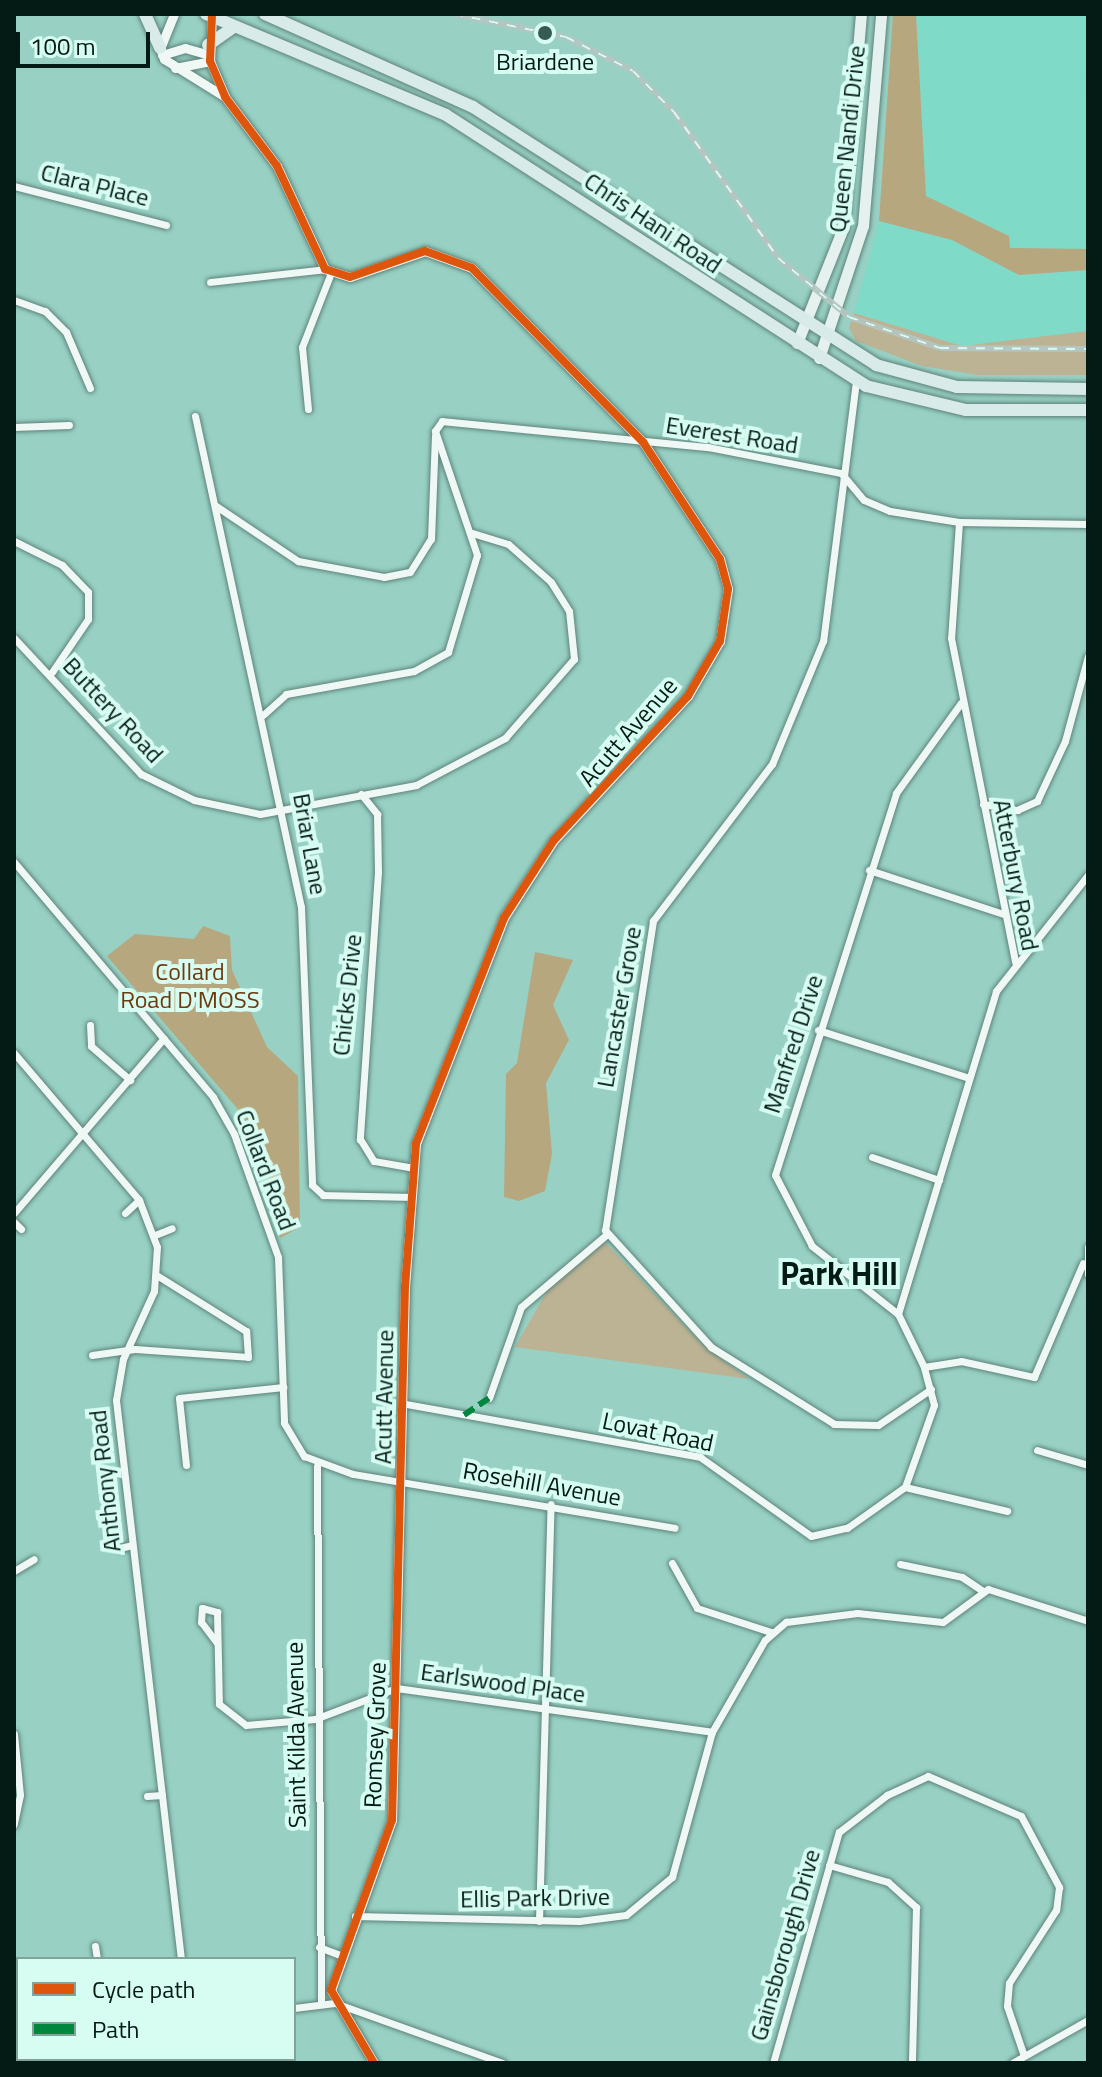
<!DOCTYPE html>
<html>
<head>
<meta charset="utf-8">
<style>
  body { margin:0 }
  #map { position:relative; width:1102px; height:2077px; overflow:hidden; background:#98d1c4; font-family:"Titillium Web",sans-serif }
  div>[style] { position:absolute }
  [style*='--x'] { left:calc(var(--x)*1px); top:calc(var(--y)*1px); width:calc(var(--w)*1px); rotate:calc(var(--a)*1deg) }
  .built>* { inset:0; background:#7fdac7 }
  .green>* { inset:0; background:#bcb394 }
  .forest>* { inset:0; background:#b6a77f }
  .roads { filter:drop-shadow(0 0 2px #5f837b) drop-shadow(0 0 2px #5f837b) }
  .minor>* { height:7px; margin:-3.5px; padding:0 3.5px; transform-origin:3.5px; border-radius:3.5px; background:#f0f8f6 }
  .tertiary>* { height:9px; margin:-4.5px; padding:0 4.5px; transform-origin:4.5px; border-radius:4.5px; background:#f0f8f6 }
  .secondary>* { height:11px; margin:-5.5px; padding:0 5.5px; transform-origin:5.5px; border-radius:5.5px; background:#e4f1ee }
  .primary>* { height:12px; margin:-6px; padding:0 6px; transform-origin:6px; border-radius:6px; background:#d9ebe8 }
  .rail>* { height:6px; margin-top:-3px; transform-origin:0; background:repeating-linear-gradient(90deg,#d7fdf3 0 9px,#b5c5c1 0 18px); box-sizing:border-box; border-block:2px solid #b5c5c1 }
  .quiet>* { height:6px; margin-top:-3px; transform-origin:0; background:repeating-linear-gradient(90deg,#00873e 0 12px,transparent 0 18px) }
  .cycleway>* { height:8px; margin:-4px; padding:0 4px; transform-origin:4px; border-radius:4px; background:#dd560c }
  .dots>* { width:22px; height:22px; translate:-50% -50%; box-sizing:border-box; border:4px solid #d7fdf3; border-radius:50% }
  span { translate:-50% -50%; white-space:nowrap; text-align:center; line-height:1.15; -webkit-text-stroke:8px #d7fdf3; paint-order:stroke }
  .poi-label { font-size:24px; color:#031a15 }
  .street-label { font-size:24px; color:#031a15 }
  .park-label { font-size:24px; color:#6c3a0c }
  .district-label { font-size:32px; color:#031a15; font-weight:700 }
  .frame { position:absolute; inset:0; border:16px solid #031a15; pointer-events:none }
  .legend { position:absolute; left:16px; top:1957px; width:280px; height:104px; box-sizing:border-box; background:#d7fdf3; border:2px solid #82a29a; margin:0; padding:10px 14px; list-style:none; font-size:24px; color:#031a15 }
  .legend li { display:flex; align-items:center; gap:16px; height:40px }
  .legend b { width:40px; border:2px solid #82a29a }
  .scale { position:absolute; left:16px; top:32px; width:134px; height:36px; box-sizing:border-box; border:4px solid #031a15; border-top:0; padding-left:10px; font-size:24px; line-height:28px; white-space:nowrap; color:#031a15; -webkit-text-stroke:6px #d7fdf3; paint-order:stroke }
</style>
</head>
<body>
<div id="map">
  <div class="built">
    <i style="clip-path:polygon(916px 14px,1085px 14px,1088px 249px,1009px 248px,1009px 236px,926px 196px)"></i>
    <i style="clip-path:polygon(879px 221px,952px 240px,1019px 275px,1088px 270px,1088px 331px,962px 346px,854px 313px)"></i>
  </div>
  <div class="green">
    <i style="clip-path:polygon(854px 313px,962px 346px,1088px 331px,1088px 375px,978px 375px,922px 366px,856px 341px,849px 328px)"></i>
    <i style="clip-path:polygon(605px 1242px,701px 1343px,749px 1379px,515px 1347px,550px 1286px)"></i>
  </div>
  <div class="forest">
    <i style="clip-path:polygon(893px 14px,916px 14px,926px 196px,1009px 236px,1010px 248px,1088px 249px,1088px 270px,1019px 275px,952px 240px,879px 221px)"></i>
    <i style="clip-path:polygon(203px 926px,230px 936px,232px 970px,267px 1047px,298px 1076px,300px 1227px,280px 1238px,269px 1177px,242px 1114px,107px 956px,135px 934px,194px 939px)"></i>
    <i style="clip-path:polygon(535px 952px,573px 960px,553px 1005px,569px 1040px,546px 1083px,552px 1154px,545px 1191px,519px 1201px,504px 1197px,506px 1074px,517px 1063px)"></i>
  </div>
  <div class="roads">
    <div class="minor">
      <i style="--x:14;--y:186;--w:157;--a:14.4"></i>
      <i style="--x:210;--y:282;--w:116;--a:-6.4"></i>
      <i style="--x:14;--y:300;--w:33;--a:20"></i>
      <i style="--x:45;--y:311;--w:30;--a:45"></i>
      <i style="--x:66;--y:332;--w:61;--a:66.8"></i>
      <i style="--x:856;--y:381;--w:262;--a:97.2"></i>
      <i style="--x:823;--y:641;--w:133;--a:112.5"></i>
      <i style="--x:772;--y:764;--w:197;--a:127.2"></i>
      <i style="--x:653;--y:921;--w:313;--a:98.8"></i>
      <i style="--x:605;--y:1230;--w:158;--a:47.8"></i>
      <i style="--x:711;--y:1347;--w:145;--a:32"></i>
      <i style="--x:834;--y:1424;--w:44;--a:1.3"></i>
      <i style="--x:878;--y:1425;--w:64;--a:-34.2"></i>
      <i style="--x:308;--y:409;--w:62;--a:-95.5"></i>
      <i style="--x:302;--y:347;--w:77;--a:-68.7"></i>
      <i style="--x:195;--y:416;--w:502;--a:77.82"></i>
      <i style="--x:301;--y:907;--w:278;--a:87.7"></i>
      <i style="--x:312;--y:1185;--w:15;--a:42"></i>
      <i style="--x:323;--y:1195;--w:87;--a:1.3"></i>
      <i style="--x:14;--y:427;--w:55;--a:-2.1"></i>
      <i style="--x:841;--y:473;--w:35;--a:50"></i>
      <i style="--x:864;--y:500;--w:28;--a:23"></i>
      <i style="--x:890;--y:511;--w:70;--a:9.1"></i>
      <i style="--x:959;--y:522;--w:129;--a:0.9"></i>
      <i style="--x:216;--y:506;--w:99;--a:33.9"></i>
      <i style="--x:298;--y:561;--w:87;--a:10.5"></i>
      <i style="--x:384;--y:577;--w:26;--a:-11"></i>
      <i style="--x:410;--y:572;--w:39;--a:-58"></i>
      <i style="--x:431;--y:539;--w:104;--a:-87.8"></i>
      <i style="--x:959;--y:522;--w:116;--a:93.9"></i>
      <i style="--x:951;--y:638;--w:330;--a:78.8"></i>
      <i style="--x:14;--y:541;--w:54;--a:26.6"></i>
      <i style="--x:62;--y:565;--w:37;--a:46"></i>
      <i style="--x:88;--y:592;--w:27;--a:90"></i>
      <i style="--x:88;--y:619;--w:64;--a:124.2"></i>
      <i style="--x:14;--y:638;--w:186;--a:47"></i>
      <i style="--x:141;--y:774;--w:59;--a:26.1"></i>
      <i style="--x:194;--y:800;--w:67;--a:12"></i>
      <i style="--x:260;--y:814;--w:159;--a:-10.5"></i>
      <i style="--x:416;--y:785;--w:101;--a:-27.8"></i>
      <i style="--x:505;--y:738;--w:105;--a:-48.9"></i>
      <i style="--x:574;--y:659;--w:48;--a:-95.9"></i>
      <i style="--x:569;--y:611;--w:34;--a:-122"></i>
      <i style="--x:551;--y:582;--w:57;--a:-138.5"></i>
      <i style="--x:508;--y:544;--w:37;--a:-163"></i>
      <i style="--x:263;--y:715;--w:31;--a:-42"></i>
      <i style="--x:286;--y:694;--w:130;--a:-10.2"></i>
      <i style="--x:414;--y:671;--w:39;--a:-29"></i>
      <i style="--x:448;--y:652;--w:101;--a:-73.4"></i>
      <i style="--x:477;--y:555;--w:131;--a:-108.7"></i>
      <i style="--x:435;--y:431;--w:12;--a:-55"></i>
      <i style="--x:442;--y:421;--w:267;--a:5.6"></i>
      <i style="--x:708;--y:447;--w:136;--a:11.1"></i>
      <i style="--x:361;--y:794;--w:26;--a:51"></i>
      <i style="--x:377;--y:814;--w:58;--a:89"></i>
      <i style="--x:378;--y:872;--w:268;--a:93.9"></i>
      <i style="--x:360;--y:1139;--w:26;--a:58"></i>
      <i style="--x:374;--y:1161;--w:40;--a:10"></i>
      <i style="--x:983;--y:804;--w:35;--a:10"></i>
      <i style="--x:1017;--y:810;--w:22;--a:-24"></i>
      <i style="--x:1037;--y:801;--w:66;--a:-65"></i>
      <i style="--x:1065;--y:741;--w:88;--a:-74.9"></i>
      <i style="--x:14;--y:862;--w:308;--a:49.7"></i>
      <i style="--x:213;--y:1097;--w:43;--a:60.4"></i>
      <i style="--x:234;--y:1134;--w:131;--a:70.3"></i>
      <i style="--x:278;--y:1257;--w:166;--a:87.9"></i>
      <i style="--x:284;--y:1423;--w:39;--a:59"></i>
      <i style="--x:304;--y:1456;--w:52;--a:20.2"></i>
      <i style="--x:353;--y:1474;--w:326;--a:9.5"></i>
      <i style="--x:869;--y:870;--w:142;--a:18.1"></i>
      <i style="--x:90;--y:1025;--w:21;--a:87"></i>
      <i style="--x:91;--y:1046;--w:52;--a:41.1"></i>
      <i style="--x:818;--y:1030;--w:158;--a:17.6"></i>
      <i style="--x:14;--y:1053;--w:193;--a:49.6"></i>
      <i style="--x:139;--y:1200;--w:50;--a:69"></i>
      <i style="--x:157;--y:1247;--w:44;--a:93.9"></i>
      <i style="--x:154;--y:1291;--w:75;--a:114.5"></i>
      <i style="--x:123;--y:1359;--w:42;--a:99.7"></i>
      <i style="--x:116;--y:1400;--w:563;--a:83.37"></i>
      <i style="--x:872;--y:1157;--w:71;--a:18.9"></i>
      <i style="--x:14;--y:1213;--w:230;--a:-49.4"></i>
      <i style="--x:125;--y:1213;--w:19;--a:-43"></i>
      <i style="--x:14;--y:1222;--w:10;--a:45"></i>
      <i style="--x:155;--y:1235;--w:18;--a:-22"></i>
      <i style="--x:1088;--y:1247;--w:27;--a:90"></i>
      <i style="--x:898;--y:1314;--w:338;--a:-73.1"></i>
      <i style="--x:996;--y:991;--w:148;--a:-51.6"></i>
      <i style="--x:92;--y:1355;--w:43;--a:-7.9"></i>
      <i style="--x:135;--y:1349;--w:113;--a:4"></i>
      <i style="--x:248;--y:1357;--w:26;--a:-94"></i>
      <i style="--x:246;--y:1331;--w:104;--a:-148"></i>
      <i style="--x:924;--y:1367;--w:37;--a:-9"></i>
      <i style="--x:961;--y:1361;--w:75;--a:12.4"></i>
      <i style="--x:1034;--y:1377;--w:124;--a:-66.7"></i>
      <i style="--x:489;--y:1398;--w:96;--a:-70.6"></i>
      <i style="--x:521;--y:1307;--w:111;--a:-40.3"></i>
      <i style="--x:406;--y:1404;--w:299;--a:10.2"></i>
      <i style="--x:700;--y:1457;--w:136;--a:35.4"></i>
      <i style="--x:811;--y:1536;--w:37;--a:-13"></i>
      <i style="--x:847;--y:1528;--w:71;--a:-35.3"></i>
      <i style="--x:905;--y:1487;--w:87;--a:-70.5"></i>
      <i style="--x:934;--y:1405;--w:39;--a:-105"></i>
      <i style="--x:924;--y:1367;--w:59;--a:-116.1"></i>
      <i style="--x:898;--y:1314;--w:110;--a:-141.7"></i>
      <i style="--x:812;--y:1246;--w:80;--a:-117.5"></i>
      <i style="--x:775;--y:1175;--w:401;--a:-72.4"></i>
      <i style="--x:896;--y:793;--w:111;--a:-54.2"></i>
      <i style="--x:1037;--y:1450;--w:53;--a:16.4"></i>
      <i style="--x:186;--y:1465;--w:67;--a:-96"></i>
      <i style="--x:179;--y:1398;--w:105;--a:-6"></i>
      <i style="--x:317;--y:1466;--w:538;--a:89.57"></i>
      <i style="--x:905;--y:1487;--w:105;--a:13.2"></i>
      <i style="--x:120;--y:1548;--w:12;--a:-14"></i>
      <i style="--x:672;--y:1563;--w:51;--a:60.9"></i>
      <i style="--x:697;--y:1608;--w:78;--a:18"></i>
      <i style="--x:900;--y:1564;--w:63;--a:11.8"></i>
      <i style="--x:962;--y:1577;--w:25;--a:34"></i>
      <i style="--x:14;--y:1571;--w:23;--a:-31"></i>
      <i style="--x:217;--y:1643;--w:26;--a:-127"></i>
      <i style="--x:201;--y:1622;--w:14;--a:-86"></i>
      <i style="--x:202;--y:1608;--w:16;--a:15"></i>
      <i style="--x:217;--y:1612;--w:92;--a:88.8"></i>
      <i style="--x:219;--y:1704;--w:34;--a:38"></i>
      <i style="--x:246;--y:1725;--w:69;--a:-5"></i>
      <i style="--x:315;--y:1719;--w:87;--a:-20.9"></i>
      <i style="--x:396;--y:1688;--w:319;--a:7.9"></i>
      <i style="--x:14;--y:1734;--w:61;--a:84.4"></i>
      <i style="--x:20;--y:1795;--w:30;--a:102"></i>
      <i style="--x:147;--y:1796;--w:15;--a:-4"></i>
      <i style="--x:829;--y:1865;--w:61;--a:16.1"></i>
      <i style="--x:888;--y:1882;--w:38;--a:42"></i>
      <i style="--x:916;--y:1907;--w:156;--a:91.5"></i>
      <i style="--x:355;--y:1916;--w:224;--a:1.3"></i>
      <i style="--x:579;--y:1921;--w:47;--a:-7.3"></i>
      <i style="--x:626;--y:1915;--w:60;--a:-39.6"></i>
      <i style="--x:672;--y:1877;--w:150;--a:-74.6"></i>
      <i style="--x:712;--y:1732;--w:106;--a:-60.1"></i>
      <i style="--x:765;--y:1640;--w:28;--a:-41"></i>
      <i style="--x:786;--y:1622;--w:72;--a:-7.2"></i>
      <i style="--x:857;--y:1613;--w:86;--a:6"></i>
      <i style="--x:943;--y:1622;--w:56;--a:-36.3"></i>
      <i style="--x:988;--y:1589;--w:105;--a:17.7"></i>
      <i style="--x:539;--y:1921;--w:417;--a:-88.4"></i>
      <i style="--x:95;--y:1946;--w:13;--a:81"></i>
      <i style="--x:319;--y:1947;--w:22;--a:21"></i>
      <i style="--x:294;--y:2008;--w:41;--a:-7"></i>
      <i style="--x:335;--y:2003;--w:178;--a:19.7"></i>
      <i style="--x:14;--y:2043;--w:4;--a:0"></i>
      <i style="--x:773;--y:2063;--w:240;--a:-74.1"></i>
      <i style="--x:839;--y:1832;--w:61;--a:-37.6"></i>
      <i style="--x:887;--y:1795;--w:45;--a:-24.9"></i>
      <i style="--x:928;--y:1776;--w:101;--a:23.3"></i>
      <i style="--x:1021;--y:1816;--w:81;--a:61.8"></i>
      <i style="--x:1059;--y:1887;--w:23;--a:97"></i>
      <i style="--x:1056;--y:1910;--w:87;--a:122.8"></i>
      <i style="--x:1009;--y:1983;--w:23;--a:95"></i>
      <i style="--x:1007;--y:2006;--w:50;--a:71.2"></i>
      <i style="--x:1012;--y:2063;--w:87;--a:-29.5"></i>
    </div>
    <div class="tertiary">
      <i style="--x:174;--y:14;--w:37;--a:112"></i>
      <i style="--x:160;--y:48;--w:12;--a:70"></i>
      <i style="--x:164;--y:59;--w:72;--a:31.9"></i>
      <i style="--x:212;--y:14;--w:47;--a:92.4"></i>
      <i style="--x:210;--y:61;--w:39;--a:67"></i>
      <i style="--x:225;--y:97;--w:86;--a:53"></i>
      <i style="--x:277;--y:166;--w:114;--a:65"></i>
      <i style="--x:325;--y:269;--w:26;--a:18"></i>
      <i style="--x:350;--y:277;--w:79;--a:-19.1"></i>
      <i style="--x:425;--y:251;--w:50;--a:19.9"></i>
      <i style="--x:472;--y:268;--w:244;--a:45.5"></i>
      <i style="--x:643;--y:442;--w:140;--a:56.7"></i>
      <i style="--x:720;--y:559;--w:31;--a:75"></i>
      <i style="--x:728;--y:589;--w:53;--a:98.7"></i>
      <i style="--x:720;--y:641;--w:64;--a:120.2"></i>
      <i style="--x:688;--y:696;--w:197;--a:132.9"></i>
      <i style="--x:554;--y:840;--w:93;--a:122.7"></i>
      <i style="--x:504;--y:918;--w:243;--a:111.3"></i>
      <i style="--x:416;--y:1144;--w:142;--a:94.4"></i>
      <i style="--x:405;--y:1286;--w:534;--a:91.39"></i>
      <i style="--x:392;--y:1820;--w:181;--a:109.7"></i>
      <i style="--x:331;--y:1990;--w:85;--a:59.5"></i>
      <i style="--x:162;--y:55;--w:24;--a:-17"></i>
      <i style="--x:185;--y:48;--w:25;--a:16"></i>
      <i style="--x:175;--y:68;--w:36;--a:-11"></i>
    </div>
    <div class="secondary">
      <i style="--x:797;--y:343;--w:124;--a:-68.2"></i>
      <i style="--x:843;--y:228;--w:215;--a:-85.2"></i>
      <i style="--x:819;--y:358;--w:139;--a:-71.6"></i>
      <i style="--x:863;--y:226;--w:213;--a:-85.1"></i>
    </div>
    <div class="primary">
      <i style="--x:145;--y:14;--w:37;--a:66"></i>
      <i style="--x:206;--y:14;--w:260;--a:22.8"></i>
      <i style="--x:446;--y:115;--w:500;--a:32.8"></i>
      <i style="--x:866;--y:386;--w:103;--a:13.5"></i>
      <i style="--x:966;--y:410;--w:122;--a:0"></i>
      <i style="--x:265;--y:14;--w:228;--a:24.1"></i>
      <i style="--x:473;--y:107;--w:479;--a:32.6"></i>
      <i style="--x:876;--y:365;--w:84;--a:15.2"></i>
      <i style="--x:957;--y:387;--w:131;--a:0.9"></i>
      <i style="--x:208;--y:45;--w:32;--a:-35"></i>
    </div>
  </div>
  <div class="rail">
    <i style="--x:454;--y:14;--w:114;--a:11.6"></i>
    <i style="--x:566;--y:37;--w:75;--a:26.9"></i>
    <i style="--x:633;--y:71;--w:58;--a:45"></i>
    <i style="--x:674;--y:112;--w:179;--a:54.5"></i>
    <i style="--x:778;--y:258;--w:92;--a:39.7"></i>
    <i style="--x:849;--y:317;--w:96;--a:18.8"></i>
    <i style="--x:940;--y:348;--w:148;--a:0.4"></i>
  </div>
  <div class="quiet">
    <i style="--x:464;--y:1415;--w:30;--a:-34"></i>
  </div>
  <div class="cycleway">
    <i style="--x:212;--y:14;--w:47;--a:92.4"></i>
    <i style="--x:210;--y:61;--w:39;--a:67"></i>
    <i style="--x:225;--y:97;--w:86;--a:53"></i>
    <i style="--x:277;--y:166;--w:114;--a:65"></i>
    <i style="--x:325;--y:269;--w:26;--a:18"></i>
    <i style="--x:350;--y:277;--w:79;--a:-19.1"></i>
    <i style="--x:425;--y:251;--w:50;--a:19.9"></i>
    <i style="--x:472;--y:268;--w:244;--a:45.5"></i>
    <i style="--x:643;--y:442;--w:140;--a:56.7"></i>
    <i style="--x:720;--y:559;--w:31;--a:75"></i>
    <i style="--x:728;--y:589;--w:53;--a:98.7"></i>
    <i style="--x:720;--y:641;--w:64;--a:120.2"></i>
    <i style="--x:688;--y:696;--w:197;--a:132.9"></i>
    <i style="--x:554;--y:840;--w:93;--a:122.7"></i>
    <i style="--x:504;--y:918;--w:243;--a:111.3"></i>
    <i style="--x:416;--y:1144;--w:142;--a:94.4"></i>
    <i style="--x:405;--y:1286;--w:534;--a:91.39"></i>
    <i style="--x:392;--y:1820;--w:181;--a:109.7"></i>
    <i style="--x:331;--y:1990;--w:85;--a:59.5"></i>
  </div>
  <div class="dots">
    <i style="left:545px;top:33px;background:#375a52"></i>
  </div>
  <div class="poi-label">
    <span style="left:545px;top:62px">Briardene</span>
  </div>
  <div class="street-label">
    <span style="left:847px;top:139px;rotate:-84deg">Queen Nandi Drive</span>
    <span style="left:95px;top:185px;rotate:14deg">Clara Place</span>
    <span style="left:653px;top:223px;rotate:34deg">Chris Hani Road</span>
    <span style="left:732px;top:435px;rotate:9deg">Everest Road</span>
    <span style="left:113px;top:710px;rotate:47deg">Buttery Road</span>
    <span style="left:628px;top:732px;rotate:-49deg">Acutt Avenue</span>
    <span style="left:310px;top:844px;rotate:80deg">Briar Lane</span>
    <span style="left:1016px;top:875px;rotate:79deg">Atterbury Road</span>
    <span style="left:347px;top:995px;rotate:-84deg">Chicks Drive</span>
    <span style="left:619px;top:1007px;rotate:-80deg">Lancaster Grove</span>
    <span style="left:793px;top:1044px;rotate:-72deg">Manfred Drive</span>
    <span style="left:266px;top:1170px;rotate:69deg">Collard Road</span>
    <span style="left:384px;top:1397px;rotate:-89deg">Acutt Avenue</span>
    <span style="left:658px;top:1432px;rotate:12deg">Lovat Road</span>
    <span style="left:105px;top:1481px;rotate:-96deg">Anthony Road</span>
    <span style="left:542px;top:1484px;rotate:10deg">Rosehill Avenue</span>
    <span style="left:503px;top:1683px;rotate:8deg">Earlswood Place</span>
    <span style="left:296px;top:1735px;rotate:-91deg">Saint Kilda Avenue</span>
    <span style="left:375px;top:1735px;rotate:-88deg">Romsey Grove</span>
    <span style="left:535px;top:1898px;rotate:-1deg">Ellis Park Drive</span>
    <span style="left:785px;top:1945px;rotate:-74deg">Gainsborough Drive</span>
  </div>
  <div class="park-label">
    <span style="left:190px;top:986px">Collard<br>Road D'MOSS</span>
  </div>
  <div class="district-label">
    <span style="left:839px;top:1273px">Park Hill</span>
  </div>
  <div class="frame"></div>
  <ul class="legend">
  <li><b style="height:10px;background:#dd560c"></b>Cycle path</li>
  <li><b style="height:10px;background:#00873e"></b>Path</li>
  </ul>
  <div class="scale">100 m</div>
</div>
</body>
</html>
